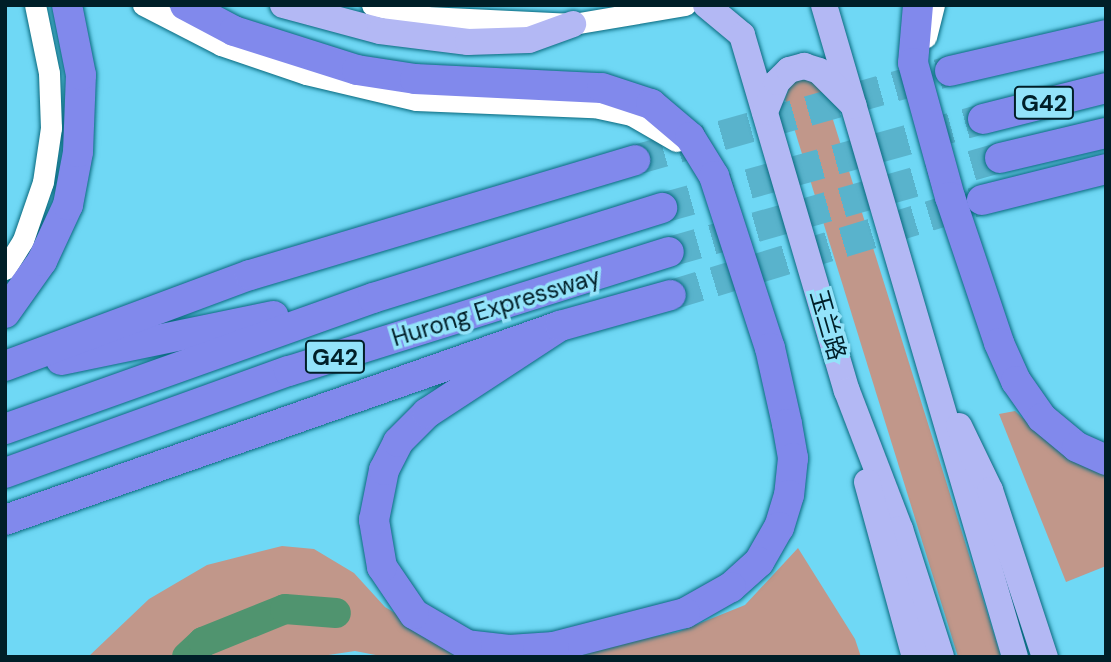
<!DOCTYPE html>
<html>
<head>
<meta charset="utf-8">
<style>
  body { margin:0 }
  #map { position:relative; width:1111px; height:662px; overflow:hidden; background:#6fd8f5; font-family:"DM Sans","Noto Sans SC",sans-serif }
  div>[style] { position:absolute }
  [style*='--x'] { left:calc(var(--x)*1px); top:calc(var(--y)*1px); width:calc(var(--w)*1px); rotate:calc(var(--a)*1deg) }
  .green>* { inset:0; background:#c1978a }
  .river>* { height:30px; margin:-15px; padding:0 15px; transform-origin:15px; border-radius:15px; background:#50946f }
  .highway-tunnel>* { height:30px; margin-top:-15px; transform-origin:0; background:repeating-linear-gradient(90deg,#59b3cc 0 30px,transparent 0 45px) }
  .roads { filter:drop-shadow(0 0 2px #09697e) drop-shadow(0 0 2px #09697e) }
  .minor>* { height:21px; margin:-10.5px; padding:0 10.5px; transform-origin:10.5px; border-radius:10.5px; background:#fff }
  .major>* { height:26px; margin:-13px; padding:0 13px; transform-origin:13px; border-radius:13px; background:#b3b8f4 }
  .highway>* { height:30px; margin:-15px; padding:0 15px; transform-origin:15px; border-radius:15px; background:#8189ec }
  span { translate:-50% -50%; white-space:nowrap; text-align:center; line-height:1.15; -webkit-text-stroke:7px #93e3fa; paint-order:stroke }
  .shield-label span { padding:2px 5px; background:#93e3fa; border:2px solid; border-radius:5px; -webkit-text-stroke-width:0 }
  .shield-label { font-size:23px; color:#001f28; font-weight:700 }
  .street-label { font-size:24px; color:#001f28 }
  .frame { position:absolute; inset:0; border:7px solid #001f28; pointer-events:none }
</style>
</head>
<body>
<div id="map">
  <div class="green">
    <i style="clip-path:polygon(799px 79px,810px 79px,824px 91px,1001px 657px,958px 657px,785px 99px,791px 83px)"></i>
    <i style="clip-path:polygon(1015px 411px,1053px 445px,1106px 471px,1106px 566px,1066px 582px,999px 414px)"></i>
    <i style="clip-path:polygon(282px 546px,314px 549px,354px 573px,385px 607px,445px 643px,499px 657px,386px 657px,355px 651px,315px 657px,88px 657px,149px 599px,207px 565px)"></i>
    <i style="clip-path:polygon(798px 548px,855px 639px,861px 657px,551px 657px,678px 632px,745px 605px)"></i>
  </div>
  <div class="river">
    <i style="--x:187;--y:657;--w:22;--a:-43"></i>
    <i style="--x:203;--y:642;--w:88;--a:-21.9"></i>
    <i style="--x:285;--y:609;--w:51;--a:4.5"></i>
  </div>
  <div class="highway-tunnel">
    <i style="--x:635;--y:160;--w:327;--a:-15.8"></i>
    <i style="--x:662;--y:208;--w:333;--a:-15.5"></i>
    <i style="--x:669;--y:252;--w:344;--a:-15.9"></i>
    <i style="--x:671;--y:295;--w:322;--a:-17"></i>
  </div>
  <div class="roads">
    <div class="minor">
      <i style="--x:143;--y:5;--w:88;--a:27.1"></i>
      <i style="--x:221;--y:45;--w:90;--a:18.8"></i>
      <i style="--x:306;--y:74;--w:113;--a:13.3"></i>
      <i style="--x:416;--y:100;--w:178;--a:2.3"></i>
      <i style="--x:594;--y:107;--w:38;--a:12"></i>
      <i style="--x:631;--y:115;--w:52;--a:30"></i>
      <i style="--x:372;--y:5;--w:56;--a:12.3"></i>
      <i style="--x:427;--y:17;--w:146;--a:2.7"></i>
      <i style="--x:573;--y:24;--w:114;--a:-9.6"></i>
      <i style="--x:926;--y:37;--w:33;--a:-76"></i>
      <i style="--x:5;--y:269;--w:34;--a:-58"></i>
      <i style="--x:23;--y:240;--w:61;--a:-71"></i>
      <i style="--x:43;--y:182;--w:55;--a:-81.6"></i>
      <i style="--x:51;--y:128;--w:55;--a:-92.1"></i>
      <i style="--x:49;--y:73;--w:69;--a:-101.6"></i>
    </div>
    <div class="major">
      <i style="--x:283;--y:5;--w:100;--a:15"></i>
      <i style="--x:380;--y:31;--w:89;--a:7.1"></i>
      <i style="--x:468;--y:42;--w:61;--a:-1.9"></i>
      <i style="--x:529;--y:40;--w:47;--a:-20"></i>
      <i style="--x:706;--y:5;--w:47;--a:39.8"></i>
      <i style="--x:742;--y:35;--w:371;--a:73.6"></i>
      <i style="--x:847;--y:391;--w:148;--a:69"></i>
      <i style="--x:900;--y:529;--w:134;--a:72.2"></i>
      <i style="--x:824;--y:5;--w:679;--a:73.67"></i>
      <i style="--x:765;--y:112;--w:32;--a:-68"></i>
      <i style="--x:777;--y:82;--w:17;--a:-45"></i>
      <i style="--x:789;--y:70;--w:16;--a:-15"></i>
      <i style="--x:804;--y:66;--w:16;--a:18"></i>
      <i style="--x:819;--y:71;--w:49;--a:45"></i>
      <i style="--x:959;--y:426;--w:71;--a:64.2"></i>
      <i style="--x:990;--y:490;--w:176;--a:71.8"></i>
      <i style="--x:867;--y:482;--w:181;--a:74.7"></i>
    </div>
    <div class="highway">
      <i style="--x:185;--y:5;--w:55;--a:28"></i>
      <i style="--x:234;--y:31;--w:129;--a:17.6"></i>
      <i style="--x:357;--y:70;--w:59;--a:8.8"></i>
      <i style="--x:415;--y:79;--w:187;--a:2.8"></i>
      <i style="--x:602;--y:88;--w:52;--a:18.1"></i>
      <i style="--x:651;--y:104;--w:51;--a:40.2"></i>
      <i style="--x:690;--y:137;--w:46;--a:58.4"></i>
      <i style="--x:714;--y:176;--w:181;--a:72"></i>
      <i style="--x:770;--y:348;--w:78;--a:77.4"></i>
      <i style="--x:787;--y:424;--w:35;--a:80"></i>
      <i style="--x:793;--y:458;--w:37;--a:96"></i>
      <i style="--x:789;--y:495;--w:34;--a:107"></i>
      <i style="--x:779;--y:527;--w:40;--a:119.7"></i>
      <i style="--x:759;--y:562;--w:38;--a:138"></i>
      <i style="--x:731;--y:587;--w:53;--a:150.5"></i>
      <i style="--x:685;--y:613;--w:135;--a:165.5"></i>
      <i style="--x:554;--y:647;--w:45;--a:176.2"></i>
      <i style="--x:509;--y:650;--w:42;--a:-173.2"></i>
      <i style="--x:467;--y:645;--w:61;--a:-149.7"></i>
      <i style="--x:414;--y:614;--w:57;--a:-124.2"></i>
      <i style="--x:382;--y:567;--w:48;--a:-99.7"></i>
      <i style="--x:374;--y:520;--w:51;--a:-78.7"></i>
      <i style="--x:384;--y:470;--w:31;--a:-63"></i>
      <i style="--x:398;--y:442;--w:41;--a:-45"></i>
      <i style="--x:427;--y:413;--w:159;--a:-33.2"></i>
      <i style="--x:918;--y:5;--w:58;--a:94.9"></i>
      <i style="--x:913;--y:63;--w:139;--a:74.6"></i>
      <i style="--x:950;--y:197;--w:154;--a:71.4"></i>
      <i style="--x:999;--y:343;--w:42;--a:65.9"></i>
      <i style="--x:1016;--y:381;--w:45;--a:54.9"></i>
      <i style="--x:1042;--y:418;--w:45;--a:39.6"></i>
      <i style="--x:1077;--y:447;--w:32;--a:24"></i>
      <i style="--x:950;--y:71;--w:160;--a:-13"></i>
      <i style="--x:983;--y:119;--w:127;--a:-14.1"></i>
      <i style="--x:1000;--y:158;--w:109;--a:-13.3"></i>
      <i style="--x:982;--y:200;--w:128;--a:-14"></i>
      <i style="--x:5;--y:313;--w:64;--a:-54.6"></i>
      <i style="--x:42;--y:261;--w:62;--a:-65.1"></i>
      <i style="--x:68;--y:205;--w:54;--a:-79.3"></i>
      <i style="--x:78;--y:152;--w:77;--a:-87.8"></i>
      <i style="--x:81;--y:75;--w:71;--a:-101.3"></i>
      <i style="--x:61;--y:360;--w:217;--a:-11.7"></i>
      <i style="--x:5;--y:366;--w:261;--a:-20.4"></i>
      <i style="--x:250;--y:275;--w:402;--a:-16.6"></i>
      <i style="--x:5;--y:429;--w:391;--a:-19.6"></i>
      <i style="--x:373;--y:298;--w:303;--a:-17.3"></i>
      <i style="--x:5;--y:473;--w:302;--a:-19.8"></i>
      <i style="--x:289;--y:371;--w:398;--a:-17.4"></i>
      <i style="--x:5;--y:520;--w:588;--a:-19.27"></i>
      <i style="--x:560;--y:326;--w:115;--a:-15.6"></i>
    </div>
  </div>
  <div class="shield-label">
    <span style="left:1044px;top:103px">G42</span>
    <span style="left:335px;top:357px">G42</span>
  </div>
  <div class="street-label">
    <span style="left:496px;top:307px;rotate:-17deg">Hurong Expressway</span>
    <span style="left:828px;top:325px;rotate:74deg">玉兰路</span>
  </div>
  <div class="frame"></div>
</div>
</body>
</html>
